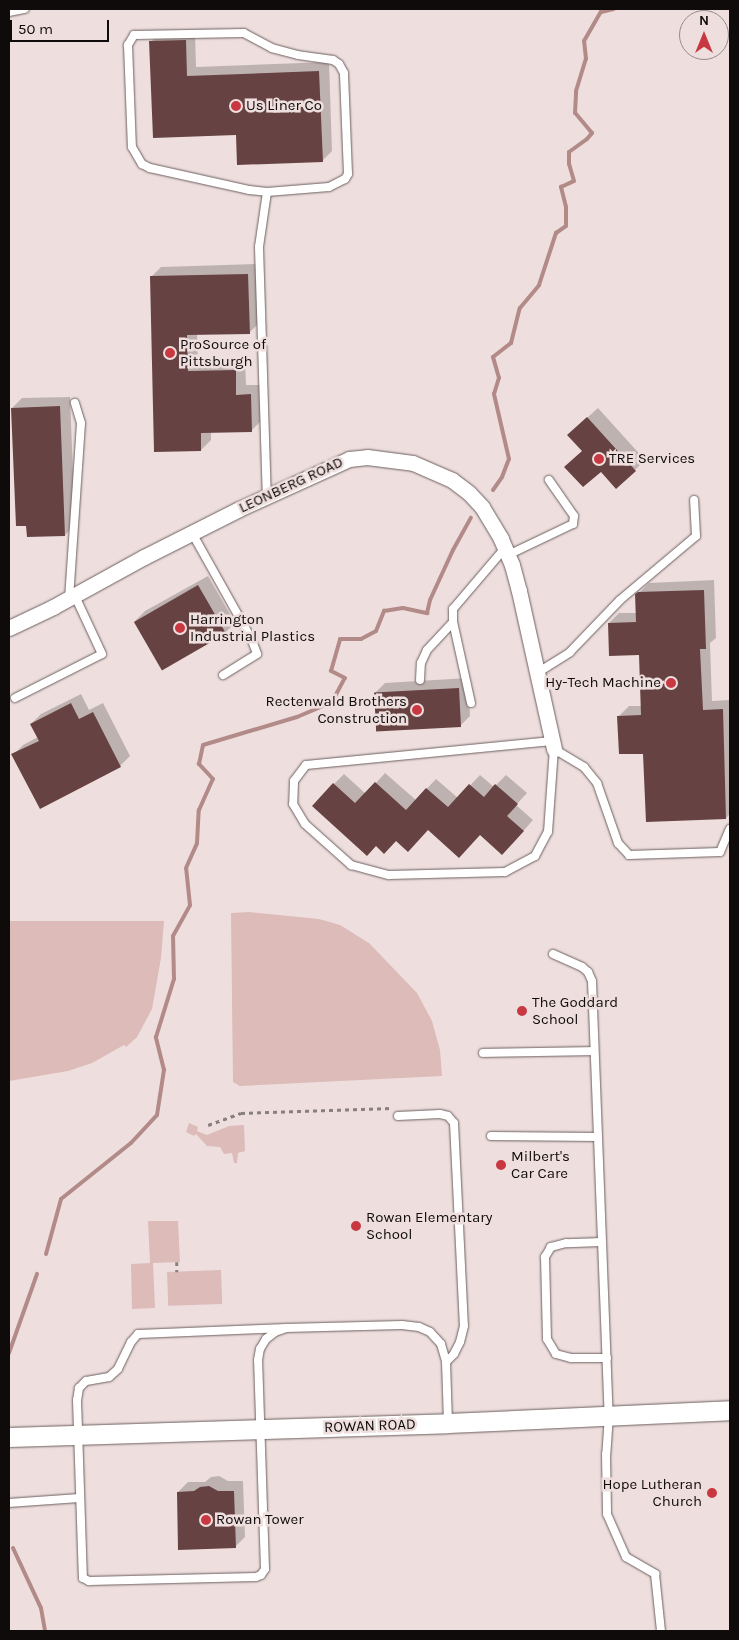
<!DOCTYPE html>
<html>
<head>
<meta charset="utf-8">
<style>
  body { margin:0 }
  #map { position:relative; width:739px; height:1640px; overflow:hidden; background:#eedfde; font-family:Karla,sans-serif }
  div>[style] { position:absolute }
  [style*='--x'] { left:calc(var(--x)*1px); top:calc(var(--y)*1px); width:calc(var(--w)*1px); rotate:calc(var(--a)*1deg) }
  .green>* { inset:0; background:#dcbbb9; transform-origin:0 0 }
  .shadow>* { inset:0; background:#0003 }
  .stream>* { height:4px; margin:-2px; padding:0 2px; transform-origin:2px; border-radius:2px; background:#b28b89 }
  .building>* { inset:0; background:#664342; transform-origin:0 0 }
  .path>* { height:2.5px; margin-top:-1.25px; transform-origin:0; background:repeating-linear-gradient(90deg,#897f7e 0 4px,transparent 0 8px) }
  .roads { filter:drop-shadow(0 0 1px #6c5f5e) drop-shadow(0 0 1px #6c5f5e) }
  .service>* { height:8px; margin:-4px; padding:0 4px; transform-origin:4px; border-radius:4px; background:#fff }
  .minor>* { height:15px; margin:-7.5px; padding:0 7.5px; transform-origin:7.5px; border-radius:7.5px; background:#fff }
  .tertiary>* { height:19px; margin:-9.5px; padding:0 9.5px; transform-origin:9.5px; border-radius:9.5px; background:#fff }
  .dots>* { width:14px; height:14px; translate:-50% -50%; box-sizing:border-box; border:2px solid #eedfde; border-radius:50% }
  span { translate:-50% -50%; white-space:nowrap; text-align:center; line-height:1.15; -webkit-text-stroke:5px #eedfde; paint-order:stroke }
  .poi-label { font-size:15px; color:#100b0b }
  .left { translate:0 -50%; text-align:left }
  .right { translate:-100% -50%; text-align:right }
  .street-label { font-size:15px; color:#100b0b }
  .frame { position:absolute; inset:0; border:10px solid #100b0b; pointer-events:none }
  .north { position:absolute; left:679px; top:10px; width:50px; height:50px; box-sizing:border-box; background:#eedfde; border:1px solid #958a8a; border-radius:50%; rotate:0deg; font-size:14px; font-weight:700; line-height:20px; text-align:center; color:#100b0b }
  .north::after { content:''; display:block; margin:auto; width:18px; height:22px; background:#c73841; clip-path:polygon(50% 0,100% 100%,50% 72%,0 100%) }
  .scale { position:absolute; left:10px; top:20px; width:99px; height:22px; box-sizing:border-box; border:2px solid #100b0b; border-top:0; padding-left:6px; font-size:15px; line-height:18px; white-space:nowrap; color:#100b0b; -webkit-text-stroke:4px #eedfde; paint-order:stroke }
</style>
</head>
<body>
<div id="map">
  <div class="green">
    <i style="clip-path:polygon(249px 912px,319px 919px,340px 925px,369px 943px,417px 993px,432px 1021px,440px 1050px,442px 1076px,240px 1086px,233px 1082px,231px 913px)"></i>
    <i style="clip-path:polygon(9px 921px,164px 921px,161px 958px,152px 1009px,137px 1037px,126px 1047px,124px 1045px,92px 1063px,68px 1071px,9px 1081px)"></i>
    <i style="clip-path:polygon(189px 1123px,198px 1127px,197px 1131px,207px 1135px,229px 1126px,244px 1125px,245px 1151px,238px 1153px,237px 1163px,234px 1163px,232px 1153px,224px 1154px,220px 1147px,207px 1146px,196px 1134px,194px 1136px,186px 1132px)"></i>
    <i style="clip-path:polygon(148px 1221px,178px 1221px,180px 1262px,153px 1263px,155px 1308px,132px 1309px,131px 1264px,150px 1263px)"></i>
    <i style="left:221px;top:1270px;width:34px;height:54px;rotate:88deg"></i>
  </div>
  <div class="shadow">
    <i style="clip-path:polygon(195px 31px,196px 67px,329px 62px,332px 151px,322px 161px,237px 134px,151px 42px,161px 32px)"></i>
    <i style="clip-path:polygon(258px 264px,259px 323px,249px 333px,197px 334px,198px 362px,245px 361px,246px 385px,261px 385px,262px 420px,252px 430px,211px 431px,211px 440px,201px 450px,151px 277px,161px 267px)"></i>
    <i style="clip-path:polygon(70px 397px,75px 525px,65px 535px,12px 408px,22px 398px)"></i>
    <i style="clip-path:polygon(598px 408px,645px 460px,635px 470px,583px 451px,579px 425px)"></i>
    <i style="clip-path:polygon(208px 576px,235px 623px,225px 633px,135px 621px,145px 611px)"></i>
    <i style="clip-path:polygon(714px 580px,716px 638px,710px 643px,712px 701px,730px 700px,730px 814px,726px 818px,645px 752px,619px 716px,629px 706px,642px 706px,640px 654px,609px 623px,619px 613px,637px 613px,637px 595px,649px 583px)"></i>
    <i style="clip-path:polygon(468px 678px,470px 716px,460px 726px,375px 693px,385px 683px)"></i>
    <i style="clip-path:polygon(81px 694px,89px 710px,103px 703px,130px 756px,120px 766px,13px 755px,23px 745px,38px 737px,31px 724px,41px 714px)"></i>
    <i style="clip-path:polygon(385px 773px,416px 800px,436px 779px,458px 798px,480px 775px,494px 787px,506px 775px,527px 793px,516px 805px,533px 820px,512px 844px,480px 834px,429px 829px,397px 840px,384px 852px,334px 784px,344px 774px,366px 794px)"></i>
    <i style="clip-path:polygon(219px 1476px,228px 1481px,243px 1481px,245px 1537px,235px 1547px,178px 1492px,188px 1482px,205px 1482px,211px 1477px)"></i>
  </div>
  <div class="stream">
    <i style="--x:493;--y:490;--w:16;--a:-55"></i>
    <i style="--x:502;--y:477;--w:19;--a:-69"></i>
    <i style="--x:509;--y:459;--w:67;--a:-103"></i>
    <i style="--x:494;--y:394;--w:17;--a:-73"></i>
    <i style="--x:499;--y:378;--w:22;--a:-106"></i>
    <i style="--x:493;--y:357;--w:23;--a:-38"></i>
    <i style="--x:511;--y:343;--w:36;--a:-76"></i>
    <i style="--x:520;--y:308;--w:30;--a:-50"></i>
    <i style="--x:539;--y:285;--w:55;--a:-71.9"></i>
    <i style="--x:556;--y:233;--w:12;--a:-35"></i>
    <i style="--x:566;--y:226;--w:19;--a:-90"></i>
    <i style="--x:566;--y:207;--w:21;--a:-104"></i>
    <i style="--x:561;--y:187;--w:14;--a:-25"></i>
    <i style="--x:574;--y:181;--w:18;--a:-106"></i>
    <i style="--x:569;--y:164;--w:12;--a:-90"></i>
    <i style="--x:569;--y:152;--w:22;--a:-36"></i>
    <i style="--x:587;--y:139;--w:8;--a:-50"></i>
    <i style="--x:592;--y:133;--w:26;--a:-130"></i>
    <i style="--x:575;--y:113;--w:22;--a:-87"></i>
    <i style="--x:576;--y:91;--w:34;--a:-73"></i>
    <i style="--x:586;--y:59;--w:18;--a:-96"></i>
    <i style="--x:584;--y:41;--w:34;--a:-60"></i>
    <i style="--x:601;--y:12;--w:13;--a:-13"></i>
    <i style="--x:46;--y:1254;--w:57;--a:-74.7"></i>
    <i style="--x:61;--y:1199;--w:90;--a:-38.7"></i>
    <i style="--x:131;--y:1143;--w:38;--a:-47"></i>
    <i style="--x:157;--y:1115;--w:46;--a:-81.2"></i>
    <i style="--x:164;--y:1070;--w:34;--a:-104"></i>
    <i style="--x:156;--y:1037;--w:61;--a:-72.8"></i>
    <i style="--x:174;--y:979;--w:43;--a:-91.3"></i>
    <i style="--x:173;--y:936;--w:35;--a:-61"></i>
    <i style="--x:190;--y:905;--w:37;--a:-96"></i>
    <i style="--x:186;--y:868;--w:27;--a:-66"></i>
    <i style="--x:197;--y:843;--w:33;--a:-87"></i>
    <i style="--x:199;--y:810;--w:34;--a:-66"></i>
    <i style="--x:213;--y:779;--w:21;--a:-133"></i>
    <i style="--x:199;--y:764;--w:19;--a:-78"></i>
    <i style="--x:203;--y:745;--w:98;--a:-16.6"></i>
    <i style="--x:297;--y:717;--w:38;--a:-23"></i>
    <i style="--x:332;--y:702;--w:27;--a:-62"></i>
    <i style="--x:345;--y:678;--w:16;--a:-153"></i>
    <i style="--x:331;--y:671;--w:33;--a:-74"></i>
    <i style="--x:340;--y:639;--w:21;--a:0"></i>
    <i style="--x:361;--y:639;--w:17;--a:-28"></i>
    <i style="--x:376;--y:631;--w:22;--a:-68"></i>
    <i style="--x:384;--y:611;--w:19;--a:-9"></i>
    <i style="--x:403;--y:608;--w:25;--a:12"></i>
    <i style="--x:427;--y:613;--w:13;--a:-77"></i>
    <i style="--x:430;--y:600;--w:55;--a:-65.3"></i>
    <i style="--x:453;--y:550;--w:37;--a:-61"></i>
    <i style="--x:9;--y:1353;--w:84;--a:-70.5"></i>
    <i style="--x:13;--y:1548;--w:66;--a:65"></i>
    <i style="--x:41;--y:1608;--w:23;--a:80"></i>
  </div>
  <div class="building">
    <i style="clip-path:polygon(186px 40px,187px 76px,319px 71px,323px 162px,237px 165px,236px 135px,153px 138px,149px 41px)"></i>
    <i style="clip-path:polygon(248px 274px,250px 334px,187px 335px,188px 371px,236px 370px,236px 395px,251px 394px,252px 432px,201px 433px,201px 451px,154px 452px,150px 276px)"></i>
    <i style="clip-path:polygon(60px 406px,65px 536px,27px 537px,26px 526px,16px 526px,11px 408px)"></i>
    <i style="clip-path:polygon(587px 417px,636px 471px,616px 489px,601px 472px,583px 487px,564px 467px,582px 451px,567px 435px)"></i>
    <i style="left:198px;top:585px;width:56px;height:74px;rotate:60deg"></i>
    <i style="clip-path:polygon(704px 590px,706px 649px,700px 649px,703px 710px,723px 709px,726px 819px,646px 822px,643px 754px,619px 754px,617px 716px,641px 715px,639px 655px,609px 656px,608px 623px,636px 622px,635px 594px,638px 592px)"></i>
    <i style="left:459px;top:688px;width:39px;height:85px;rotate:87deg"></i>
    <i style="clip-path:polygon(71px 703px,79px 719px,93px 712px,121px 767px,40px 809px,11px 754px,39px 741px,30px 724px)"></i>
    <i style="clip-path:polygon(375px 782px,406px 810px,426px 788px,448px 807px,469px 784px,484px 797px,495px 784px,518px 804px,507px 816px,524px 831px,502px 855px,480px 835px,459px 858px,428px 830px,408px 852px,396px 841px,384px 854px,376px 846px,367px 856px,312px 806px,333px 783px,355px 803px)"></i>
    <i style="clip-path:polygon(209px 1486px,218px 1491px,234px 1491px,236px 1548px,178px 1550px,177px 1492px,194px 1491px,200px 1487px)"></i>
  </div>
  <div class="path">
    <i style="--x:208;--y:1125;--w:35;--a:-20"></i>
    <i style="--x:241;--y:1113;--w:151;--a:-1.9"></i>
    <i style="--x:177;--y:1262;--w:10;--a:90"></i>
  </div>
  <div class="roads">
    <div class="service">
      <i style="--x:9;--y:12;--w:16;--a:-11"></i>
      <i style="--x:267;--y:192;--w:62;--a:-4.6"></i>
      <i style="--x:329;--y:187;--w:18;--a:-27"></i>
      <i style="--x:345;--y:179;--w:6;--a:-59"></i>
      <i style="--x:348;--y:174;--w:101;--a:-92.3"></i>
      <i style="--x:344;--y:73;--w:10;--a:-119"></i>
      <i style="--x:339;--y:64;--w:7;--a:-146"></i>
      <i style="--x:333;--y:60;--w:35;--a:-172"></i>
      <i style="--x:298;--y:55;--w:27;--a:-165"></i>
      <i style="--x:272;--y:48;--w:32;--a:-152"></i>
      <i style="--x:244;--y:33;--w:110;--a:179"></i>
      <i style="--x:134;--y:35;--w:12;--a:121"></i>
      <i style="--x:128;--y:45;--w:102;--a:87.8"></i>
      <i style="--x:132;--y:147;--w:20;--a:60"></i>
      <i style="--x:142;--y:164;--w:9;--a:27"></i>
      <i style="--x:150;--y:168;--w:101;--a:12.5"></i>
      <i style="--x:249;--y:190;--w:18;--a:6"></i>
      <i style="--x:267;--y:192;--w:56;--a:98.3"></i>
      <i style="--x:259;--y:247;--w:249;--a:88.2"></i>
      <i style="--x:192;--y:533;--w:120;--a:60.7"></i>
      <i style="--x:251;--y:638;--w:17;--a:69"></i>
      <i style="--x:257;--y:654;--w:40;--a:148"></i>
      <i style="--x:508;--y:555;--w:72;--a:-25.5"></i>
      <i style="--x:573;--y:524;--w:8;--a:-83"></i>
      <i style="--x:574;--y:516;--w:44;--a:-124.8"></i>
      <i style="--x:69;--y:599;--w:176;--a:-86.1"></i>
      <i style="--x:81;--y:423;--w:21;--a:-107"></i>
      <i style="--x:537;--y:673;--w:39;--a:-32"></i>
      <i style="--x:570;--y:652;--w:72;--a:-46.1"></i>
      <i style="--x:620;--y:600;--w:99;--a:-40.1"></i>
      <i style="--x:696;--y:536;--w:36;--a:-93"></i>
      <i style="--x:420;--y:680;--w:17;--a:-87"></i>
      <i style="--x:421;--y:663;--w:14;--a:-65"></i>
      <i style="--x:427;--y:650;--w:38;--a:-47"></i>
      <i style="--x:15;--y:698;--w:97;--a:-26.8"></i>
      <i style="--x:102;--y:654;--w:64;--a:-115"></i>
      <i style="--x:471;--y:703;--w:83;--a:-102.5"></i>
      <i style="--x:453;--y:622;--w:13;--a:-90"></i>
      <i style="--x:453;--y:609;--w:80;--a:-49.6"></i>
      <i style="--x:552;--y:741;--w:247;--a:174.4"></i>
      <i style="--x:306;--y:765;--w:20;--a:127"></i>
      <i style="--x:294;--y:781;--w:23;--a:92"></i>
      <i style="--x:293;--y:804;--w:23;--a:59"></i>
      <i style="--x:305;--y:824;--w:62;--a:41.7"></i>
      <i style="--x:351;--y:865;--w:39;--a:15"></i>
      <i style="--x:389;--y:875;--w:116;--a:-1.5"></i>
      <i style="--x:505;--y:872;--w:34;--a:-28"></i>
      <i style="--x:535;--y:856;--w:27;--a:-62"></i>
      <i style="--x:548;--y:832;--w:83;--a:-85.9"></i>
      <i style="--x:554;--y:749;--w:35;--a:31"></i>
      <i style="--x:584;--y:767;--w:21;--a:51"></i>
      <i style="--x:597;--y:783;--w:64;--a:70.7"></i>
      <i style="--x:618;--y:843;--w:16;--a:47"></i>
      <i style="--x:629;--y:855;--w:91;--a:-1.9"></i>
      <i style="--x:720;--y:852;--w:25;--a:-67"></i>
      <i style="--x:553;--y:954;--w:32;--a:24"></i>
      <i style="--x:582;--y:967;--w:8;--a:40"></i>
      <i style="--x:588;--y:972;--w:10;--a:66"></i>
      <i style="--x:592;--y:981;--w:434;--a:87.8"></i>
      <i style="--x:609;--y:1415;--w:39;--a:94"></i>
      <i style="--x:606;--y:1454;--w:60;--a:89"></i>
      <i style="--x:607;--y:1514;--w:47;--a:66.2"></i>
      <i style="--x:626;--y:1557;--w:34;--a:30"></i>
      <i style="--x:655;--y:1574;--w:57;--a:84"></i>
      <i style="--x:483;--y:1053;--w:111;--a:-1"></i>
      <i style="--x:398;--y:1116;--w:42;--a:-2.7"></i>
      <i style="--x:440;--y:1114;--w:8;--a:14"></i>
      <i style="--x:448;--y:1116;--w:9;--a:49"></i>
      <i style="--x:454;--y:1123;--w:203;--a:87.2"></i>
      <i style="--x:464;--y:1326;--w:16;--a:104"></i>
      <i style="--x:460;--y:1342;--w:13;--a:117"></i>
      <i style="--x:454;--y:1354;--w:11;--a:135"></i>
      <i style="--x:491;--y:1136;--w:107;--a:0.5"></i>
      <i style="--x:602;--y:1242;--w:36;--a:178"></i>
      <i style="--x:566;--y:1243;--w:16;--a:165"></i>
      <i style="--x:551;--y:1247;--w:12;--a:121"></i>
      <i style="--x:545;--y:1257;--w:82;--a:88.6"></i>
      <i style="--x:547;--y:1339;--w:17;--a:59"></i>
      <i style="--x:556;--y:1354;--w:16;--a:15"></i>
      <i style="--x:571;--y:1358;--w:36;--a:0"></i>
      <i style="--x:286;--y:1328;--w:148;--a:177.7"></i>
      <i style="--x:138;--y:1334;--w:11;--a:131"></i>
      <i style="--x:131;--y:1342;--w:30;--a:116"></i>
      <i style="--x:118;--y:1369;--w:12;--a:138"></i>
      <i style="--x:109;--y:1377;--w:23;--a:170"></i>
      <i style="--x:86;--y:1381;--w:10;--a:135"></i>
      <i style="--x:79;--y:1388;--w:12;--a:99"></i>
      <i style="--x:77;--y:1400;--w:178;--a:88.1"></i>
      <i style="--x:83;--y:1578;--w:7;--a:27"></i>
      <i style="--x:89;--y:1581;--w:167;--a:-1.4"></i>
      <i style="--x:256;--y:1577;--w:5;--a:-22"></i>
      <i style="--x:261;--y:1575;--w:7;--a:-56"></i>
      <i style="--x:265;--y:1569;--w:209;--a:-91.9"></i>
      <i style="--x:258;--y:1360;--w:11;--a:-80"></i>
      <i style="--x:260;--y:1349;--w:12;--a:-59"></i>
      <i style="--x:266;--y:1339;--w:11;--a:-38"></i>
      <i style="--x:275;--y:1332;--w:12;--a:-20"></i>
      <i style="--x:286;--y:1328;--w:116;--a:-1.5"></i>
      <i style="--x:402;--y:1325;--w:17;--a:7"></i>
      <i style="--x:419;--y:1327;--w:12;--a:24"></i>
      <i style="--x:430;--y:1332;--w:16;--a:47"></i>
      <i style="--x:441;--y:1344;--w:19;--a:74"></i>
      <i style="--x:446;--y:1362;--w:61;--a:88.1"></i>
      <i style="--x:9;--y:1503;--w:70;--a:-4.1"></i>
    </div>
    <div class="minor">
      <i style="--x:9;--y:628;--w:49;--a:-25.5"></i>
      <i style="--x:53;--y:607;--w:104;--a:-28.8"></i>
      <i style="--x:144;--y:557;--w:106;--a:-26.8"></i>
      <i style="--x:239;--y:509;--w:121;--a:-24.4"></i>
      <i style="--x:349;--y:459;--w:18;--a:-6"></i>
      <i style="--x:367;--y:457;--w:46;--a:7.4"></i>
      <i style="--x:413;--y:463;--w:43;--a:23.6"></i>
      <i style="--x:452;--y:480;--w:21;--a:37"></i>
      <i style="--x:469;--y:493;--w:19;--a:47"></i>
      <i style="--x:482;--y:507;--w:37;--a:59"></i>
      <i style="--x:501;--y:539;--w:28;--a:67"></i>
      <i style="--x:512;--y:565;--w:27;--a:75"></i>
      <i style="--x:519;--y:591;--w:162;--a:77.5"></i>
    </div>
    <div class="tertiary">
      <i style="--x:9;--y:1437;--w:439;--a:-1.8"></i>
      <i style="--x:448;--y:1423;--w:282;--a:-2.6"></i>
    </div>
  </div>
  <div class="dots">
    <i style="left:236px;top:106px;background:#c73841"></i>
    <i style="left:170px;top:353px;background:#c73841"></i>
    <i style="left:599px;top:459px;background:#c73841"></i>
    <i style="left:180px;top:628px;background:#c73841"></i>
    <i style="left:671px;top:683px;background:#c73841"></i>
    <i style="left:417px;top:710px;background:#c73841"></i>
    <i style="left:522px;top:1011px;background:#c73841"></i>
    <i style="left:501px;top:1165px;background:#c73841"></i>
    <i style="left:356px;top:1226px;background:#c73841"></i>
    <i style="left:712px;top:1493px;background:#c73841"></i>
    <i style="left:206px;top:1520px;background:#c73841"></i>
  </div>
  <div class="poi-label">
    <span class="left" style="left:246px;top:106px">Us Liner Co</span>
    <span class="left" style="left:180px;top:353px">ProSource of<br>Pittsburgh</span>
    <span class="left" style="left:609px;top:459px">TRE Services</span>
    <span class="left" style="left:190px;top:628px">Harrington<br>Industrial Plastics</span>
    <span class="right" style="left:661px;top:683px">Hy-Tech Machine</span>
    <span class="right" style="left:407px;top:710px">Rectenwald Brothers<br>Construction</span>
    <span class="left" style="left:532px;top:1011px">The Goddard<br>School</span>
    <span class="left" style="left:511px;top:1165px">Milbert's<br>Car Care</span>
    <span class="left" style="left:366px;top:1226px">Rowan Elementary<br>School</span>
    <span class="right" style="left:702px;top:1493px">Hope Lutheran<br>Church</span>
    <span class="left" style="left:216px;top:1520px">Rowan Tower</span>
  </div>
  <div class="street-label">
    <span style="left:291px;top:485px;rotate:-25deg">LEONBERG ROAD</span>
    <span style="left:370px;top:1426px;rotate:-2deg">ROWAN ROAD</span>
  </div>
  <div class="frame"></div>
  <div class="north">N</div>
  <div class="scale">50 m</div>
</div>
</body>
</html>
